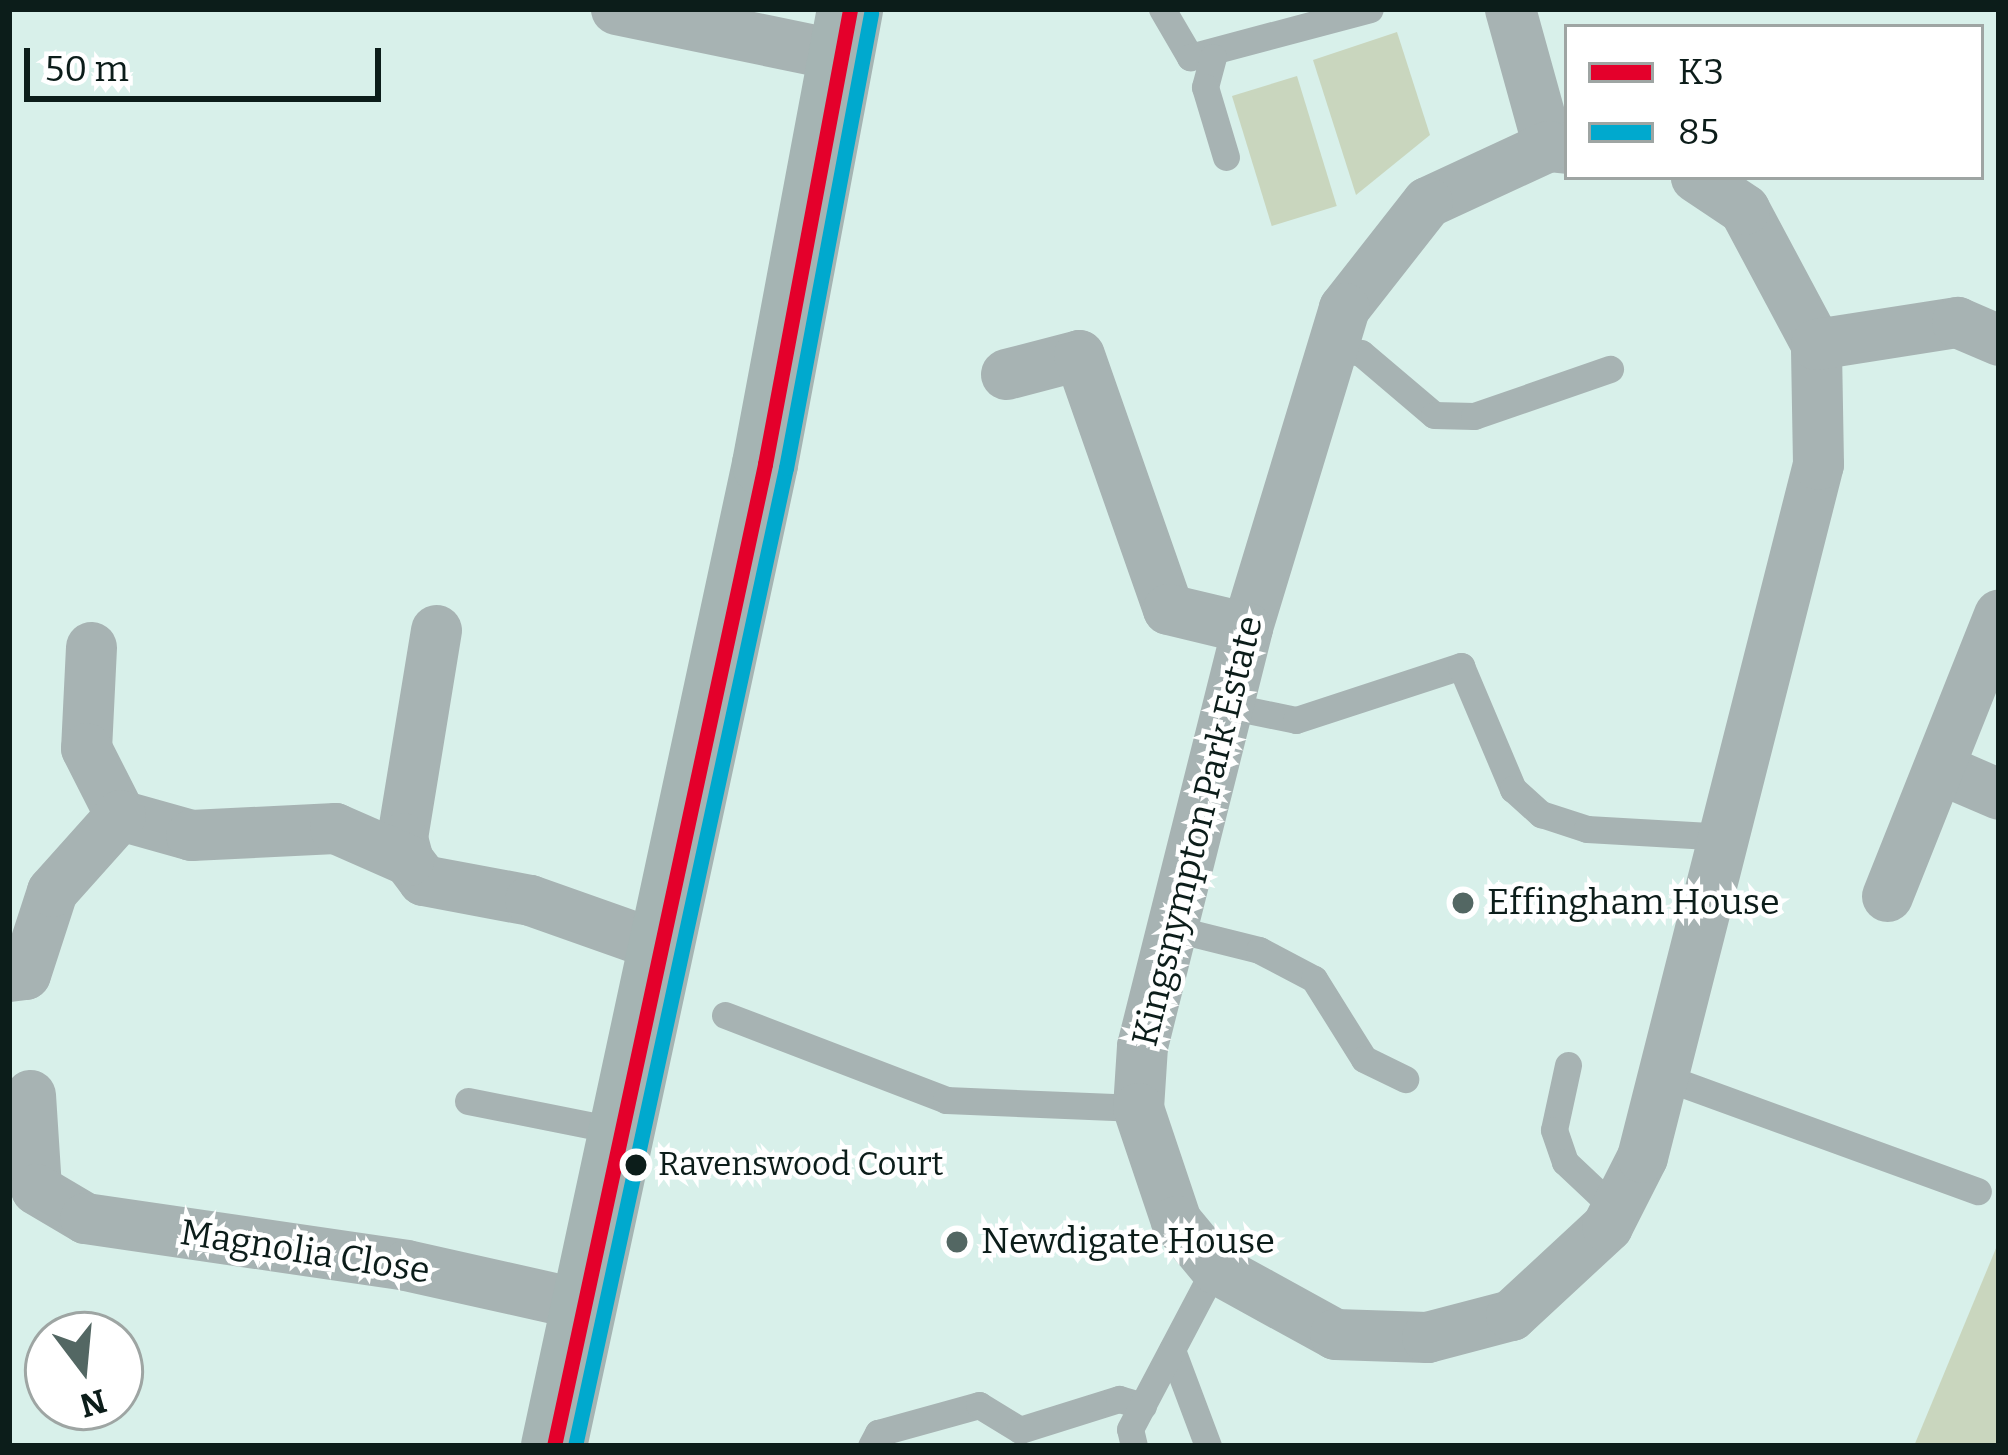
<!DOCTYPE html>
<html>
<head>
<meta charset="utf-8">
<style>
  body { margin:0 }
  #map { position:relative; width:2008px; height:1455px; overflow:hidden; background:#d8f0ea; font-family:Bitter,serif }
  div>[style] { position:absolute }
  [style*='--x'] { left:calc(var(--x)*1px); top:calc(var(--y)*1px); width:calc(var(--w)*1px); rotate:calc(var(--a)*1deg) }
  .green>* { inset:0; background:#c9d6be; transform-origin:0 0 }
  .lane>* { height:27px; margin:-13.5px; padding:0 13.5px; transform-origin:13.5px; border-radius:13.5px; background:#a7b3b3 }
  .street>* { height:51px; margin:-25.5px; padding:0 25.5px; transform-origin:25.5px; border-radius:25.5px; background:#a7b3b3 }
  .primary>* { height:66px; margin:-33px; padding:0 33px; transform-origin:33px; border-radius:33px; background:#a5b4b3 }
  .bus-1>* { height:15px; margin:-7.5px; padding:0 7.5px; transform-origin:7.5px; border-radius:7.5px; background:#e4002b }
  .bus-2>* { height:15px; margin:-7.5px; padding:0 7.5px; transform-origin:7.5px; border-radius:7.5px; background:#00a9ce }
  .dots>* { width:33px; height:33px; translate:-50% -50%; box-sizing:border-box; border:6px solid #fff; border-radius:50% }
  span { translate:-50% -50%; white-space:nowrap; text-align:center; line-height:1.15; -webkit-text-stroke:9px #fff; paint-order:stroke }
  .bus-label { font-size:33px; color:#0c1d1a }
  .left { translate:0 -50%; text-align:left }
  .street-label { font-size:36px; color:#0c1d1a }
  .poi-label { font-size:36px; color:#0c1d1a }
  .frame { position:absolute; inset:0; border:12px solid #0c1d1a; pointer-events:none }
  .legend { position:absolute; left:1564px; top:24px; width:420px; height:156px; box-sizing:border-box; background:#fff; border:3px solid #9ea5a3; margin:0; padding:15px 21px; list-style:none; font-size:36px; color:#0c1d1a }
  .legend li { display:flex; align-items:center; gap:24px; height:60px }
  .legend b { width:60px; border:3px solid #9ea5a3 }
  .north { position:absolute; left:24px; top:1311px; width:120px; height:120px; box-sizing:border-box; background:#fff; border:3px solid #9ea5a3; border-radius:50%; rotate:164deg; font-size:33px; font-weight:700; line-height:48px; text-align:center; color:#0c1d1a }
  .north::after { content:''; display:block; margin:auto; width:42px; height:54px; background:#536763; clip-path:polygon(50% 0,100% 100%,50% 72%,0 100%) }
  .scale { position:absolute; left:24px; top:48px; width:357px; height:54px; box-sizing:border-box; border:6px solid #0c1d1a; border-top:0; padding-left:15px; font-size:36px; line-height:42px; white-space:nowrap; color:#0c1d1a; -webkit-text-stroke:9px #fff; paint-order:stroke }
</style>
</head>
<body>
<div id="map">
  <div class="green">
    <i style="clip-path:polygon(1397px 32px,1430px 135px,1356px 195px,1313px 60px)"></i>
    <i style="left:1297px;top:76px;width:136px;height:68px;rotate:73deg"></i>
    <i style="clip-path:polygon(1999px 1241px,1999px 1446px,1914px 1446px)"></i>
  </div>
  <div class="lane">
    <i style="--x:1162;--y:9;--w:56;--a:59.7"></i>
    <i style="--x:1190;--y:57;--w:186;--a:-14.9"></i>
    <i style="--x:1213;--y:57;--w:31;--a:105"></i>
    <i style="--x:1205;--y:87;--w:73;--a:73.3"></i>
    <i style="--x:1334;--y:346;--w:28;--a:15"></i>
    <i style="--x:1361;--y:353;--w:96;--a:40.3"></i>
    <i style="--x:1434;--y:415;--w:40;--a:1.4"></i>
    <i style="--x:1474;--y:416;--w:144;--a:-19.1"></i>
    <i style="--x:1228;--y:706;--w:69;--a:11.6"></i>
    <i style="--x:1296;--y:720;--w:174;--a:-18.1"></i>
    <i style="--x:1461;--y:666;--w:134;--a:67.1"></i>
    <i style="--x:1513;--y:789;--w:38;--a:42"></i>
    <i style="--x:1541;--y:814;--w:48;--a:18.1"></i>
    <i style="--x:1587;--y:829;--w:140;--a:3.3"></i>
    <i style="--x:1171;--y:928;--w:91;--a:14"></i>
    <i style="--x:1259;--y:950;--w:62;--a:27.8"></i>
    <i style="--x:1314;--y:979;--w:94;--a:58"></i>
    <i style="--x:1364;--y:1059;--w:46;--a:26"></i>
    <i style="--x:725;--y:1015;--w:237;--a:21"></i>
    <i style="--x:946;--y:1100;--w:192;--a:2.4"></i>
    <i style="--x:1568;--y:1065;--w:66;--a:102.2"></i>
    <i style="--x:1554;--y:1130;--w:34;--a:71"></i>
    <i style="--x:1565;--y:1162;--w:70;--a:43.3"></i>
    <i style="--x:1664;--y:1077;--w:334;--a:20"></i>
    <i style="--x:468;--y:1101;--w:150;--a:11.2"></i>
    <i style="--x:1172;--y:1350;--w:103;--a:69.4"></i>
    <i style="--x:871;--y:1446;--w:15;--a:-62"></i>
    <i style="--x:878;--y:1433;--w:105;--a:-15.5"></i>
    <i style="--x:979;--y:1405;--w:48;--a:31.4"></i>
    <i style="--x:1020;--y:1430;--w:104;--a:-17.4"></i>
    <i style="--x:1119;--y:1399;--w:25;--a:16"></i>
    <i style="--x:1134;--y:1446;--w:17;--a:-103"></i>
    <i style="--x:1130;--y:1429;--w:182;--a:-62.2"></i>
  </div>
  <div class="street">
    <i style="--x:616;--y:9;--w:232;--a:11.7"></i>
    <i style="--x:1510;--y:9;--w:142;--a:74.5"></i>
    <i style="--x:1567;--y:148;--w:19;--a:-174"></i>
    <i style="--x:1548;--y:146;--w:133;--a:155.2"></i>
    <i style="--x:1427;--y:202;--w:135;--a:128.1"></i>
    <i style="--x:1344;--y:308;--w:334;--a:106.9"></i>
    <i style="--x:1247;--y:628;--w:431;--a:104.1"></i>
    <i style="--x:1142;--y:1046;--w:62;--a:93.7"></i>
    <i style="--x:1138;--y:1108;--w:119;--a:71.4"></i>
    <i style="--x:1176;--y:1221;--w:61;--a:50.3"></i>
    <i style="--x:1215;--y:1268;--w:137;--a:28.8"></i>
    <i style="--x:1335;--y:1334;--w:92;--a:1.9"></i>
    <i style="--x:1427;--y:1337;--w:87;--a:-14.7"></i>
    <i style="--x:1511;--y:1315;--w:131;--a:-42.8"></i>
    <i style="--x:1607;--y:1226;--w:77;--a:-63.1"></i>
    <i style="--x:1642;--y:1157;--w:715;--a:-75.75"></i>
    <i style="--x:1818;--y:464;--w:120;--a:-91"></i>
    <i style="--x:1816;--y:344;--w:153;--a:-118.1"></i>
    <i style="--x:1744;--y:209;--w:58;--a:-146.3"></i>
    <i style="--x:1816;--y:344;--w:143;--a:-8.9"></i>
    <i style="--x:1957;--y:322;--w:46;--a:23.2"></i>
    <i style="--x:1006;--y:374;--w:75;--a:-14.6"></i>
    <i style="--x:1079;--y:355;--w:269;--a:70.7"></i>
    <i style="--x:1168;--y:609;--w:81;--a:13.5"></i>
    <i style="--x:436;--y:630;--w:211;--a:99.3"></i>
    <i style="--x:402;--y:838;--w:23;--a:75"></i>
    <i style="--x:408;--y:860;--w:25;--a:53"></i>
    <i style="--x:423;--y:880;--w:109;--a:10.6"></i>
    <i style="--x:530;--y:900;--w:138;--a:19.5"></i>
    <i style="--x:91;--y:647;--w:101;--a:92.8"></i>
    <i style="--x:86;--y:748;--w:75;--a:63.1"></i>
    <i style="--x:120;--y:815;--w:74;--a:15.7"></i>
    <i style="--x:191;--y:835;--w:144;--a:-2.8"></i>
    <i style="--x:335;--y:828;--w:80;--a:23.7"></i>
    <i style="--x:1941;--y:769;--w:63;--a:23.3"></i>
    <i style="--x:1887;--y:896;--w:303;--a:-68.3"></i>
    <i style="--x:9;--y:976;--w:16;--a:-7"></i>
    <i style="--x:25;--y:974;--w:87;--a:-72"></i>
    <i style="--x:52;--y:891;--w:102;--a:-48.2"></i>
    <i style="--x:30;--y:1095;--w:94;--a:86.3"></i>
    <i style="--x:36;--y:1189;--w:57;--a:30.6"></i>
    <i style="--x:85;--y:1218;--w:324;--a:8.3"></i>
    <i style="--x:406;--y:1265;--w:179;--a:12.6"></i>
  </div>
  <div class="primary">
    <i style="--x:554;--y:1446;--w:1004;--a:-77.87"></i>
    <i style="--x:765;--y:464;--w:463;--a:-79.4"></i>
  </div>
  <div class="bus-1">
    <i style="--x:554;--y:1446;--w:1004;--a:-77.87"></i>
    <i style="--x:765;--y:464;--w:463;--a:-79.4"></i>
  </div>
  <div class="bus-2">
    <i style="--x:575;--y:1446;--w:1001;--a:-77.83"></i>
    <i style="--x:786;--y:468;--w:463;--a:-79.4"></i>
  </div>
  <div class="dots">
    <i style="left:1463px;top:903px;background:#536763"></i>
    <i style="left:636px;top:1165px;background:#0c1d1a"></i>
    <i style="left:957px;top:1242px;background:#536763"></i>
  </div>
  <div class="bus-label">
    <span class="left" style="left:658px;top:1165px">Ravenswood Court</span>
  </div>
  <div class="street-label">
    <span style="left:1198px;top:831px;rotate:-76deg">Kingsnympton Park Estate</span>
    <span style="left:305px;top:1252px;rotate:9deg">Magnolia Close</span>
  </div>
  <div class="poi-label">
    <span class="left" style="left:1487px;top:903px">Effingham House</span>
    <span class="left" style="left:981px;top:1242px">Newdigate House</span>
  </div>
  <div class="frame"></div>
  <ul class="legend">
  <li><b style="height:15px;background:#e4002b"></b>K3</li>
  <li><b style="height:15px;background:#00a9ce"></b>85</li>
  </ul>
  <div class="north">N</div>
  <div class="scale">50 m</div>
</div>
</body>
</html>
